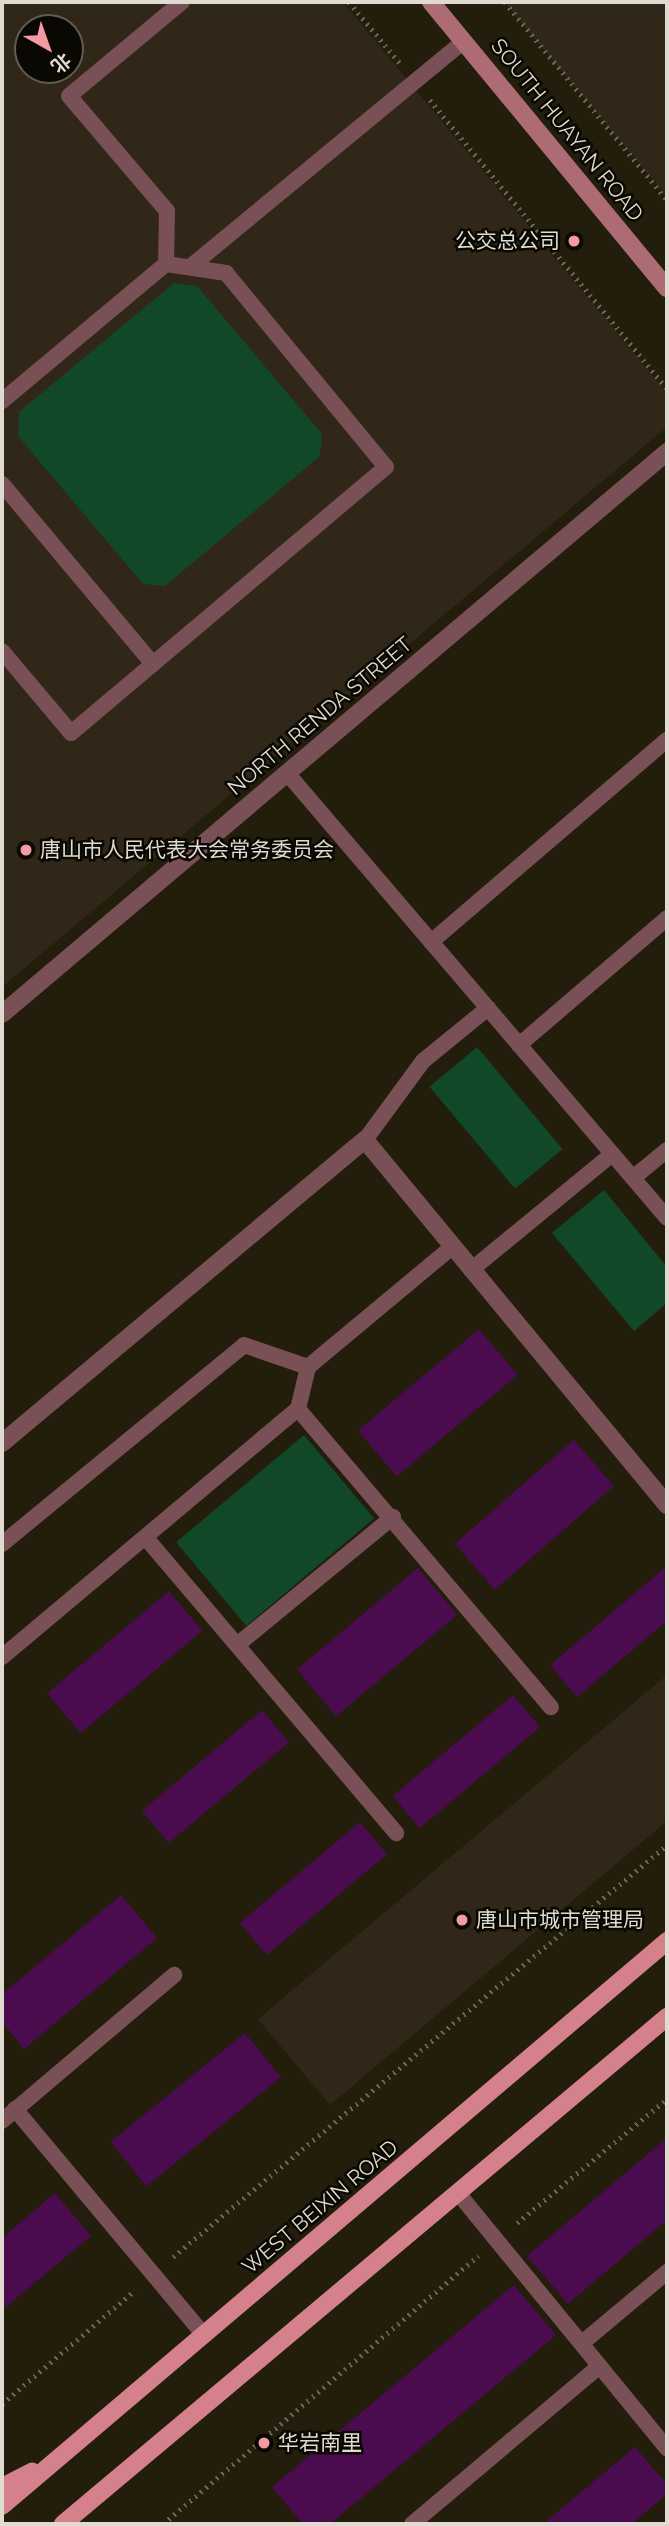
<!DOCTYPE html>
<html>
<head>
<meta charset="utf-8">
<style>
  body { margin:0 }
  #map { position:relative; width:669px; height:2526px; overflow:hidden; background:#231d0b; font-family:Raleway,"Noto Sans SC",sans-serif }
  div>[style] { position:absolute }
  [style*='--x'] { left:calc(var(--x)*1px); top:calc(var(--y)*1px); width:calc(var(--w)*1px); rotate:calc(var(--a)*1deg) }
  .commercial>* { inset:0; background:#312718 }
  .green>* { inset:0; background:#114928; transform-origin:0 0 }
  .building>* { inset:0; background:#4a0b4f; transform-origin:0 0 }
  .path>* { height:4.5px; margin-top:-2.25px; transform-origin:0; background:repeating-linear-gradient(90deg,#686353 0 2px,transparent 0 7px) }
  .lane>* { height:16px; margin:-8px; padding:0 8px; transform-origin:8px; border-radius:8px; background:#795055 }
  .street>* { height:18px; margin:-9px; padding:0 9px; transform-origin:9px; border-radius:9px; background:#795055 }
  .secondary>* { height:18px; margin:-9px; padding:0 9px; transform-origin:9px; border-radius:9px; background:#ad6c74 }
  .primary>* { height:18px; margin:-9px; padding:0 9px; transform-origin:9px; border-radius:9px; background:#d5818c }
  .dots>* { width:19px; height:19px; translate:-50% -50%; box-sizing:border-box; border:4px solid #0a0803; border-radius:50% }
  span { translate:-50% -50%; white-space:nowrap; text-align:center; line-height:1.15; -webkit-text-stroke:5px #0a0803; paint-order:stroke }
  .street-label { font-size:21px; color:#dfdbd0 }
  .poi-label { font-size:21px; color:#dfdbd0 }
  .right { translate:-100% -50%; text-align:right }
  .left { translate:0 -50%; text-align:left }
  .frame { position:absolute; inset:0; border:4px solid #dfdbd0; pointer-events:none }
  .north { position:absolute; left:14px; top:14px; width:70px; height:70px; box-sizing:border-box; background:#0a0803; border:2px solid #5f5c55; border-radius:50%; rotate:140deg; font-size:19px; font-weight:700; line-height:28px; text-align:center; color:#dfdbd0 }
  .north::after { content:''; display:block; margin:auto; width:24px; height:32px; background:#f49aa2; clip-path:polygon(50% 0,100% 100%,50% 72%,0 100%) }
</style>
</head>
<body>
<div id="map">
  <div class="commercial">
    <i style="clip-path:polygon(evenodd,2px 2px,343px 2px,667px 393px,667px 427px,2px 987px,2px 2px,28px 28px,70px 28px,70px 70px,28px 70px,28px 28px)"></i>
    <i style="clip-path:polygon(504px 2px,667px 2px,667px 198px,667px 197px)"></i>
    <i style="clip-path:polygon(667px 1675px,667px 1821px,330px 2105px,258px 2019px)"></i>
  </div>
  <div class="green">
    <i style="clip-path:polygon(174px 283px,197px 286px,322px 434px,320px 456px,165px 586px,143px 584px,18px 436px,19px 412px)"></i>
    <i style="left:477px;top:1047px;width:133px;height:62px;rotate:50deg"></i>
    <i style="clip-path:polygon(604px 1190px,667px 1267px,667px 1303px,634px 1331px,552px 1233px)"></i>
    <i style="left:304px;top:1435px;width:109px;height:167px;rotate:50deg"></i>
  </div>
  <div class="building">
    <i style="left:479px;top:1329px;width:60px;height:158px;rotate:50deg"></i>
    <i style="left:574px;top:1440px;width:61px;height:158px;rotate:49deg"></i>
    <i style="clip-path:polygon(667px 1566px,667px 1621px,577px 1697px,550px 1665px)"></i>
    <i style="left:418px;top:1568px;width:61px;height:158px;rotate:50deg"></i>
    <i style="left:169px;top:1591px;width:52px;height:159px;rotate:50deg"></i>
    <i style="left:513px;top:1695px;width:42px;height:157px;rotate:50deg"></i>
    <i style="left:262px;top:1710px;width:42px;height:157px;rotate:50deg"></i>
    <i style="left:360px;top:1822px;width:42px;height:157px;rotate:50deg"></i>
    <i style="clip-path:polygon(121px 1895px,157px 1938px,24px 2049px,2px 2022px,2px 1994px)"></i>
    <i style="left:245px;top:2033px;width:57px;height:173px;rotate:51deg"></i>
    <i style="clip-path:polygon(667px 2138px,667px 2220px,568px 2304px,527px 2256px)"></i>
    <i style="clip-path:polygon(55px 2193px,91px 2236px,2px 2310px,2px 2238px)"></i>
    <i style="clip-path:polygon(514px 2285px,556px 2335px,330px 2524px,303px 2524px,272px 2487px)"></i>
    <i style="clip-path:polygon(635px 2447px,667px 2484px,667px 2494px,632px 2524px,543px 2524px)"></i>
  </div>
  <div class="path">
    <i style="--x:349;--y:2;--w:80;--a:50.1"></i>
    <i style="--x:505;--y:2;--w:256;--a:50.7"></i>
    <i style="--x:430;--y:100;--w:374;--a:50.6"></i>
    <i style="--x:517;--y:2223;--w:195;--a:-39.6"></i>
    <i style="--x:173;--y:2257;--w:643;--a:-39.83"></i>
    <i style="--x:2;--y:2404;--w:175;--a:-40.6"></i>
    <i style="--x:163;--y:2524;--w:414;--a:-40.4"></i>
  </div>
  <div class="lane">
    <i style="--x:166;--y:264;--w:53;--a:-88.9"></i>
    <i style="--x:167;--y:211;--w:151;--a:-130.4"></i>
    <i style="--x:69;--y:96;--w:147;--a:-39.8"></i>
    <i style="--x:190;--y:267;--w:355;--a:-39.5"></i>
    <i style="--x:2;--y:401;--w:214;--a:-39.9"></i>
    <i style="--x:166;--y:264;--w:61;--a:8.5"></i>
    <i style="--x:226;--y:273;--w:251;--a:50.5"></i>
    <i style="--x:386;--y:467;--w:412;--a:139.8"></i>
    <i style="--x:71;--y:733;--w:107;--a:-130.1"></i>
    <i style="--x:2;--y:484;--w:235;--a:50"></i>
    <i style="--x:287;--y:773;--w:585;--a:49.5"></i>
    <i style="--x:431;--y:942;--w:311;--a:-40.6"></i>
    <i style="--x:519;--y:1045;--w:195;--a:-40.6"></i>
    <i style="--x:365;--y:1140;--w:98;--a:-53.7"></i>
    <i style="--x:423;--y:1061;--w:84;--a:-39.2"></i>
    <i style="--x:633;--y:1178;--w:44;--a:-39.5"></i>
    <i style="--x:471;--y:1270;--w:183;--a:-39.4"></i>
    <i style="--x:298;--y:1409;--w:391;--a:49.7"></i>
    <i style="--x:146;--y:1538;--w:387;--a:49.7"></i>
    <i style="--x:2;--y:1544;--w:313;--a:-39.4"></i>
    <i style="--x:244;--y:1345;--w:68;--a:19"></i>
    <i style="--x:237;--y:1645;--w:202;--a:-39.4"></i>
    <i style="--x:2;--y:1657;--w:386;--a:-40"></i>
    <i style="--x:298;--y:1409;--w:43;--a:-76.6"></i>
    <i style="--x:308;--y:1367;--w:187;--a:-39.8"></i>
    <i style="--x:15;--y:2109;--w:295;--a:50.1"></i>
    <i style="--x:2;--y:2121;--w:226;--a:-40.3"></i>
    <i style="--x:458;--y:2193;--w:330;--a:50.7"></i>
    <i style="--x:582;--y:2343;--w:111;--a:-39.9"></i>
    <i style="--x:412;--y:2524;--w:242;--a:-40.1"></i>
  </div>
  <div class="street">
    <i style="--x:2;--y:1014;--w:871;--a:-40.2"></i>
    <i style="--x:2;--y:1443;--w:473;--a:-39.9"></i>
    <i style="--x:365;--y:1140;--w:474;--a:50.4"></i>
  </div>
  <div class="secondary">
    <i style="--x:431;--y:2;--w:371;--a:50.5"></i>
  </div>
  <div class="primary">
    <i style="--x:2;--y:2487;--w:34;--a:-27"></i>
    <i style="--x:2;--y:2506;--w:873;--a:-40.35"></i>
    <i style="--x:63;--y:2524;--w:789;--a:-40.01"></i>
  </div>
  <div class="dots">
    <i style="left:574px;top:241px;background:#f49aa2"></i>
    <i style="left:26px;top:850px;background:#f49aa2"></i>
    <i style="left:462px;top:1920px;background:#f49aa2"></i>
    <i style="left:264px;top:2443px;background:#f49aa2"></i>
  </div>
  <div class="street-label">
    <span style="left:567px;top:130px;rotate:51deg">SOUTH HUAYAN ROAD</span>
    <span style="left:320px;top:716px;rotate:-40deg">NORTH RENDA STREET</span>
    <span style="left:320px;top:2207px;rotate:-40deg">WEST BEIXIN ROAD</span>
  </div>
  <div class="poi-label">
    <span class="right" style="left:560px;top:241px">公交总公司</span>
    <span class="left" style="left:40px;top:850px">唐山市人民代表大会常务委员会</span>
    <span class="left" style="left:476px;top:1920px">唐山市城市管理局</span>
    <span class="left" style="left:278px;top:2443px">华岩南里</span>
  </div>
  <div class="frame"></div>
  <div class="north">北</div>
</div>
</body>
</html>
